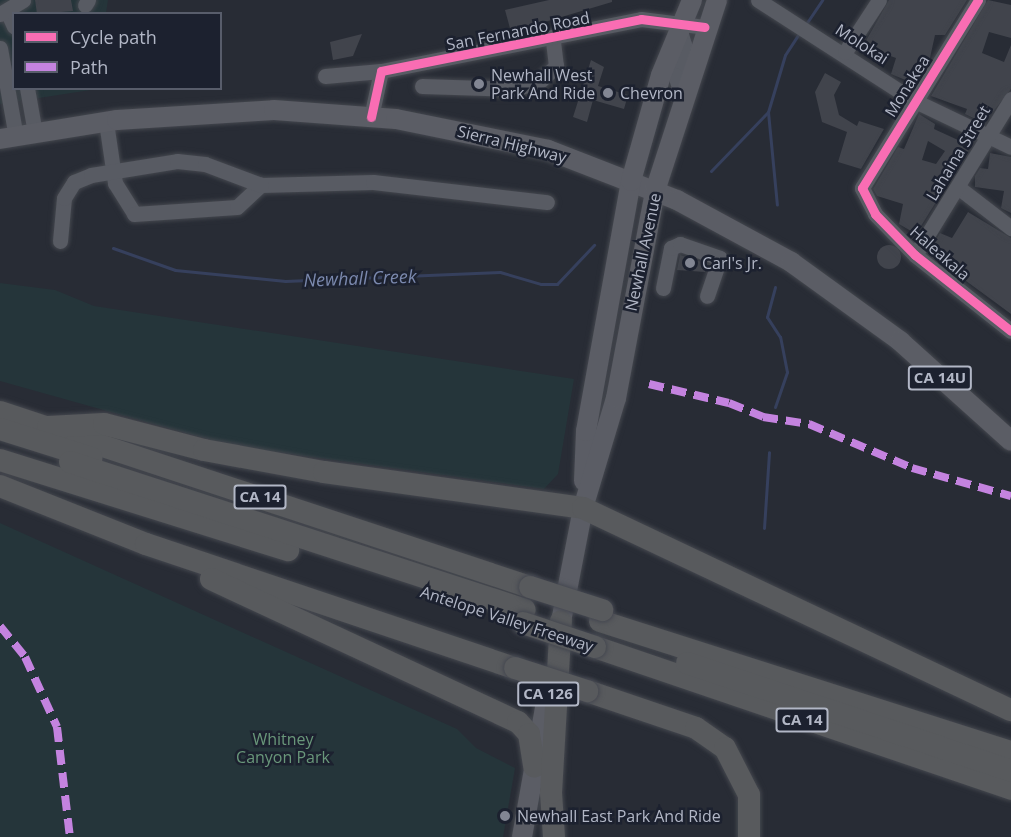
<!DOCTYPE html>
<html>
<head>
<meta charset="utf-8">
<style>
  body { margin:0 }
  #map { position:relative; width:1011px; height:837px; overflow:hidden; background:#282c35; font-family:"Open Sans",sans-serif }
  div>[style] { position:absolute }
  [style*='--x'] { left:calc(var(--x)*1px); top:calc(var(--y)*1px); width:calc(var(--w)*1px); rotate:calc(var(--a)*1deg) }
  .green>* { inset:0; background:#25353a }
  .stream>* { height:3px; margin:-1.5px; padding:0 1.5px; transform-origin:1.5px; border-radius:1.5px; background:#36405d }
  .building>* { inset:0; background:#41444c }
  .round { border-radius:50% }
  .roads { filter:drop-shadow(0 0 2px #44474e) drop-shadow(0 0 2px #44474e) }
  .minor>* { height:15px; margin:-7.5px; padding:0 7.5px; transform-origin:7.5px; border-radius:7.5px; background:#585b63 }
  .major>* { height:20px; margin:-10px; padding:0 10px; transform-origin:10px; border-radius:10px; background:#5b5d65 }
  .highway>* { height:22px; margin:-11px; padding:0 11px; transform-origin:11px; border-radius:11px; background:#585a5d }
  .bridges { filter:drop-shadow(0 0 2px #454851) drop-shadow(0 0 2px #454851) }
  .highway-bridge>* { height:22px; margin:-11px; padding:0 11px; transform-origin:11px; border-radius:11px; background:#585a5d }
  .quiet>* { height:8px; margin-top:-4px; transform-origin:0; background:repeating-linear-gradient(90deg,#c483df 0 15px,transparent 0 23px) }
  .cycleway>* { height:9px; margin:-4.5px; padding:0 4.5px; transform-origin:4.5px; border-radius:4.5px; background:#f96db3 }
  .dots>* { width:16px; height:16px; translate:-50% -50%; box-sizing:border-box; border:3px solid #1c212f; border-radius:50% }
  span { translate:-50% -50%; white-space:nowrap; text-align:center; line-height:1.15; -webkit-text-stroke:5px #1c212f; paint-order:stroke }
  .shield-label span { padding:2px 4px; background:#1c212f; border:2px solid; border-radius:4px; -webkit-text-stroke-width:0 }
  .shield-label { font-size:15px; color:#b2b7c6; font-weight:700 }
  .street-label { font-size:16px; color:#b2b7c6 }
  .poi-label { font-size:16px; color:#b2b7c6 }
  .left { translate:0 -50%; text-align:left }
  .park-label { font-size:16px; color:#69977a }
  .water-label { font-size:18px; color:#7b89ae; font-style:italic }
  .legend { position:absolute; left:12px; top:12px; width:210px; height:78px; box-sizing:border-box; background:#1c212f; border:2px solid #585d6b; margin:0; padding:8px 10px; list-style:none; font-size:18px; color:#b2b7c6 }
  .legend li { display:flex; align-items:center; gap:12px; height:30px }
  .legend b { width:30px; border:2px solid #585d6b }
</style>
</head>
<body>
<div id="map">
  <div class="green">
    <i style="clip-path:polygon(0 0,108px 0,106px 13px,14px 14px,14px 88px,97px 89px,0 104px)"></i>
    <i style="clip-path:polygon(0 283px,55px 290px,94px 306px,574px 379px,558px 474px,544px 489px,232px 446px,0 381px)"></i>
    <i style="clip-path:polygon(0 523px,457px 729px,476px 748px,515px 768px,503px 837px,0 837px)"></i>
  </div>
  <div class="stream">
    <i style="--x:806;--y:24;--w:29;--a:-56"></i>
    <i style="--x:768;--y:112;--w:93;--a:84.5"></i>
    <i style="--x:711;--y:171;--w:82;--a:-46"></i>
    <i style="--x:768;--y:112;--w:59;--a:-73.4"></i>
    <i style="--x:785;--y:55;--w:27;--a:-57"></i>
    <i style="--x:113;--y:248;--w:66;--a:19.5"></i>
    <i style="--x:175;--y:270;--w:111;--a:5.7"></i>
    <i style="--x:285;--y:281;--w:215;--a:-2.4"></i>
    <i style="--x:500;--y:272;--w:43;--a:16.3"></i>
    <i style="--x:541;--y:284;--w:16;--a:0"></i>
    <i style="--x:557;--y:284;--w:54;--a:-46.5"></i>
    <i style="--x:775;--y:407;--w:37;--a:-71"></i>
    <i style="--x:787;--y:372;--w:36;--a:-101"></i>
    <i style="--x:780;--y:337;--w:24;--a:-123"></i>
    <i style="--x:767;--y:317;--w:31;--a:-75"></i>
    <i style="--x:764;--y:528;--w:76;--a:-86.2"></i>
  </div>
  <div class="building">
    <i style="clip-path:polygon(35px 0,71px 0,73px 11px,37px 14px)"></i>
    <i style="clip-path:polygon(549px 0,612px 0,612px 2px,511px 32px,505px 10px)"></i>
    <i style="clip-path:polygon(889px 0,967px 0,945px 35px,935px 35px,930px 58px,915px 84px,891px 74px,896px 58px,863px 46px)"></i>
    <i style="clip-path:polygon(988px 0,1011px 5px,1011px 38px,989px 32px,982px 53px,1004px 62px,1011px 45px,1011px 89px,984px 123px,965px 114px,967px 109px,931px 96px)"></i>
    <i style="clip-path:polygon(362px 34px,353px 56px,333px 60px,330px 42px)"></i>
    <i style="clip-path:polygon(591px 60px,604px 67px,598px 86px,628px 95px,624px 109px,593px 100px,587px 122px,573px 117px)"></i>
    <i style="clip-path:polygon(825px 73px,841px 82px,834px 95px,839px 115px,857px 126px,859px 121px,884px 129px,861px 169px,838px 162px,847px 132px,822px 122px,815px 92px)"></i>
    <i style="clip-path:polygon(evenodd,919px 114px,935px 124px,934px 129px,971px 146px,916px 234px,899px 224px,903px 204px,877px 196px,873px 189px,898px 147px,904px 149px,919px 114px,928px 141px,945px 151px,936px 164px,922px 160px,928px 141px)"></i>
    <i style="clip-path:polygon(990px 153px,1011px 157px,1011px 213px,1001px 208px,1004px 191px,975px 187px,975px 176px,980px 168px,988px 169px)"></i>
    <i style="clip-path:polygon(968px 212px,1011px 238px,1011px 314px,928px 253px,940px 233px,952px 238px)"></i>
    <i class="round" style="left:877px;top:245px;width:24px;height:24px"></i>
    <i style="clip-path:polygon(680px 255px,708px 264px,705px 272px,677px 270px)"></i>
  </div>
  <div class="roads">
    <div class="minor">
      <i style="--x:758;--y:0;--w:187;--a:32.8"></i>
      <i style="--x:915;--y:101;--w:106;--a:25.6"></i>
      <i style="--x:978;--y:0;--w:221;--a:121.7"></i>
      <i style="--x:862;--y:188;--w:29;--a:63"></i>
      <i style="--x:875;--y:214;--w:57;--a:45.7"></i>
      <i style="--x:915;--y:255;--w:122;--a:38.4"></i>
      <i style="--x:85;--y:5;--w:6;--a:-59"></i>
      <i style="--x:7;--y:11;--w:17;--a:66"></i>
      <i style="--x:0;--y:14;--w:27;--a:-31"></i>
      <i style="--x:679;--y:27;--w:18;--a:74"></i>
      <i style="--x:684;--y:44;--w:32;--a:106"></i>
      <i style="--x:675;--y:75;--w:22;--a:72"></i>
      <i style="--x:0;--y:48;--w:90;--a:79.8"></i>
      <i style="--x:845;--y:52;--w:62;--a:-56.8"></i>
      <i style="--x:325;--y:76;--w:56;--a:-5.1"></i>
      <i style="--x:422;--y:86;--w:94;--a:1.8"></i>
      <i style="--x:516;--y:89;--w:27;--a:-20"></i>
      <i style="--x:541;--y:80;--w:21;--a:-43"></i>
      <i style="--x:556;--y:66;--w:25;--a:-97"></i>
      <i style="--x:27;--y:88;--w:46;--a:79.9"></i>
      <i style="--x:371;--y:117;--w:47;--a:-77.7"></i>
      <i style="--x:381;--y:71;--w:265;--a:-11.3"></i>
      <i style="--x:641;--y:19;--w:64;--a:7.1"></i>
      <i style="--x:106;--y:122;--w:62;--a:81.6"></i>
      <i style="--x:115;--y:183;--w:36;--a:58"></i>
      <i style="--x:134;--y:214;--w:103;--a:-3.9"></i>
      <i style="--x:237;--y:207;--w:33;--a:-43"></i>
      <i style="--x:261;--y:185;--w:112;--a:-1.5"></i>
      <i style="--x:373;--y:182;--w:175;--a:6.6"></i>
      <i style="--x:959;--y:188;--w:66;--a:37.6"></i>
      <i style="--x:60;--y:241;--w:43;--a:-84.7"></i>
      <i style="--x:64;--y:198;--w:19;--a:-58"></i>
      <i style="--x:74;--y:182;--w:18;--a:-22"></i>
      <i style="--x:91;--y:175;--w:87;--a:-9.2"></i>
      <i style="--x:177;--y:161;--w:28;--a:6"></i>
      <i style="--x:205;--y:164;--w:60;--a:20.6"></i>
      <i style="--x:915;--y:255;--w:183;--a:-58.4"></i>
      <i style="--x:663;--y:288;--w:41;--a:-78.7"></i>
      <i style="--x:671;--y:248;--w:10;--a:-24"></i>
      <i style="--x:680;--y:244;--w:42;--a:19.3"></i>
      <i style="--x:720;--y:258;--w:40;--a:108.9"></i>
    </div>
    <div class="major">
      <i style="--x:0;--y:139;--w:119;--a:-9.2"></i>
      <i style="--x:117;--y:120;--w:157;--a:-3.6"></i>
      <i style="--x:274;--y:110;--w:122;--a:4.2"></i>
      <i style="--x:396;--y:119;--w:155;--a:11.5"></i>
      <i style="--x:548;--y:150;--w:138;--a:21.2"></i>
      <i style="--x:677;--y:200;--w:130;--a:28.5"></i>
      <i style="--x:791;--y:262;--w:135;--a:35.9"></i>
      <i style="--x:900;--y:341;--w:149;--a:42"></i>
      <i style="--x:584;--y:481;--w:50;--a:-87.7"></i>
      <i style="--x:586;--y:431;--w:254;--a:-79.8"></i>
      <i style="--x:631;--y:181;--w:110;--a:-74.2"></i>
      <i style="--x:661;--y:75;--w:81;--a:-67.5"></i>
      <i style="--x:558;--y:637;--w:131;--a:-79"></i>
      <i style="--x:583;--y:508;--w:115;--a:-73.3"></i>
      <i style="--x:616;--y:398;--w:211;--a:-79.3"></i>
      <i style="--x:655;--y:191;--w:201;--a:-72"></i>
      <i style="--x:522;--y:837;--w:153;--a:-79.9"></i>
    </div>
    <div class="highway">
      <i style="--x:0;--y:412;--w:558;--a:18.27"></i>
      <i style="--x:48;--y:427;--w:56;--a:-3.1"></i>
      <i style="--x:104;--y:424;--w:103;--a:14.6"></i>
      <i style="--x:204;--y:450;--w:122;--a:10.4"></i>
      <i style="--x:324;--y:472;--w:261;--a:7.9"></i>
      <i style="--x:583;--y:508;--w:473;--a:25.3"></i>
      <i style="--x:0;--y:429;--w:96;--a:17.5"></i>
      <i style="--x:0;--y:460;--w:302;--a:17.4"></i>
      <i style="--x:70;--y:462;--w:478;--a:18"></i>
      <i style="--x:0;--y:486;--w:157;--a:21.7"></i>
      <i style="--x:146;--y:544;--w:389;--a:18.6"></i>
      <i style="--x:211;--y:579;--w:339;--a:25"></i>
      <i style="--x:518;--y:722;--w:16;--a:47"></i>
      <i style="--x:529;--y:734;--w:33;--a:81"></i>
      <i style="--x:600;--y:621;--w:431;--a:17.7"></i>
      <i style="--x:595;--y:647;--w:440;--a:18.8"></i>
      <i style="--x:687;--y:663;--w:342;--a:18.4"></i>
      <i style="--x:587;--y:691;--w:115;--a:18.7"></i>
      <i style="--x:696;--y:728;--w:35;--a:35"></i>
      <i style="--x:725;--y:748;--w:53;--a:62.9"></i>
      <i style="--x:749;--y:795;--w:42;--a:90"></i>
      <i style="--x:554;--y:837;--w:44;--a:-93.9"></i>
      <i style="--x:551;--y:793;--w:172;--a:-86.7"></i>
    </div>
  </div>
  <div class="bridges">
    <div class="highway-bridge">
      <i style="--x:530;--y:587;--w:76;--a:17.7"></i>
      <i style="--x:523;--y:623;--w:76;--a:18.4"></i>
      <i style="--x:515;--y:668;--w:76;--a:17.7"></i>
    </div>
  </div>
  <div class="quiet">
    <i style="--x:649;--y:384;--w:82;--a:13.4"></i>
    <i style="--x:729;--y:403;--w:37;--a:22"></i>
    <i style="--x:763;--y:417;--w:47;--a:8.7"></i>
    <i style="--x:809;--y:424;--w:112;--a:23.1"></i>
    <i style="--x:912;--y:468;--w:103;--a:15.8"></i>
    <i style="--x:0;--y:626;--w:40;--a:51"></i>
    <i style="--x:25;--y:657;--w:77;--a:65.4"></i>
    <i style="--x:57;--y:727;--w:111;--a:83.3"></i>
  </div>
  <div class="cycleway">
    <i style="--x:978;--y:0;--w:221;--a:121.7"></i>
    <i style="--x:862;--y:188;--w:29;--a:63"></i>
    <i style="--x:875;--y:214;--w:57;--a:45.7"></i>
    <i style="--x:915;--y:255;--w:122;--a:38.4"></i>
    <i style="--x:371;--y:117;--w:47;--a:-77.7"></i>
    <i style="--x:381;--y:71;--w:265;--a:-11.3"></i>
    <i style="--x:641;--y:19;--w:64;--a:7.1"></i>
  </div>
  <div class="dots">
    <i style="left:479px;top:84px;background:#828693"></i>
    <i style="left:608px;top:93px;background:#828693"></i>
    <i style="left:690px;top:263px;background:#828693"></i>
    <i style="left:505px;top:816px;background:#828693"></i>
  </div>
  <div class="shield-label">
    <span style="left:940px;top:378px">CA 14U</span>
    <span style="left:260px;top:497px">CA 14</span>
    <span style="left:548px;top:694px">CA 126</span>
    <span style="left:802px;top:720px">CA 14</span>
  </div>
  <div class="street-label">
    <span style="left:518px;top:31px;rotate:-11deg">San Fernando Road</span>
    <span style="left:862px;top:44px;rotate:33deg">Molokai</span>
    <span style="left:907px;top:86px;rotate:-58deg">Monakea</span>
    <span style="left:512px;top:144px;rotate:14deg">Sierra Highway</span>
    <span style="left:958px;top:153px;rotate:-59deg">Lahaina Street</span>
    <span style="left:643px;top:252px;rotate:-78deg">Newhall Avenue</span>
    <span style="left:940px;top:253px;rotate:41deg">Haleakala</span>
    <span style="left:507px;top:619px;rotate:18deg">Antelope Valley Freeway</span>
  </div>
  <div class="poi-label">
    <span class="left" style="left:491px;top:84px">Newhall West<br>Park And Ride</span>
    <span class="left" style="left:620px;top:93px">Chevron</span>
    <span class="left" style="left:702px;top:263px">Carl's Jr.</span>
    <span class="left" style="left:517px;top:816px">Newhall East Park And Ride</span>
  </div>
  <div class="park-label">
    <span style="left:283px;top:748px">Whitney<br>Canyon Park</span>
  </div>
  <div class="water-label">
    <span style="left:360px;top:278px;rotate:-2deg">Newhall Creek</span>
  </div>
  <ul class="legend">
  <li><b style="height:8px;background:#f96db3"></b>Cycle path</li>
  <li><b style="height:8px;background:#c483df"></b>Path</li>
  </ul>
</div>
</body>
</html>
